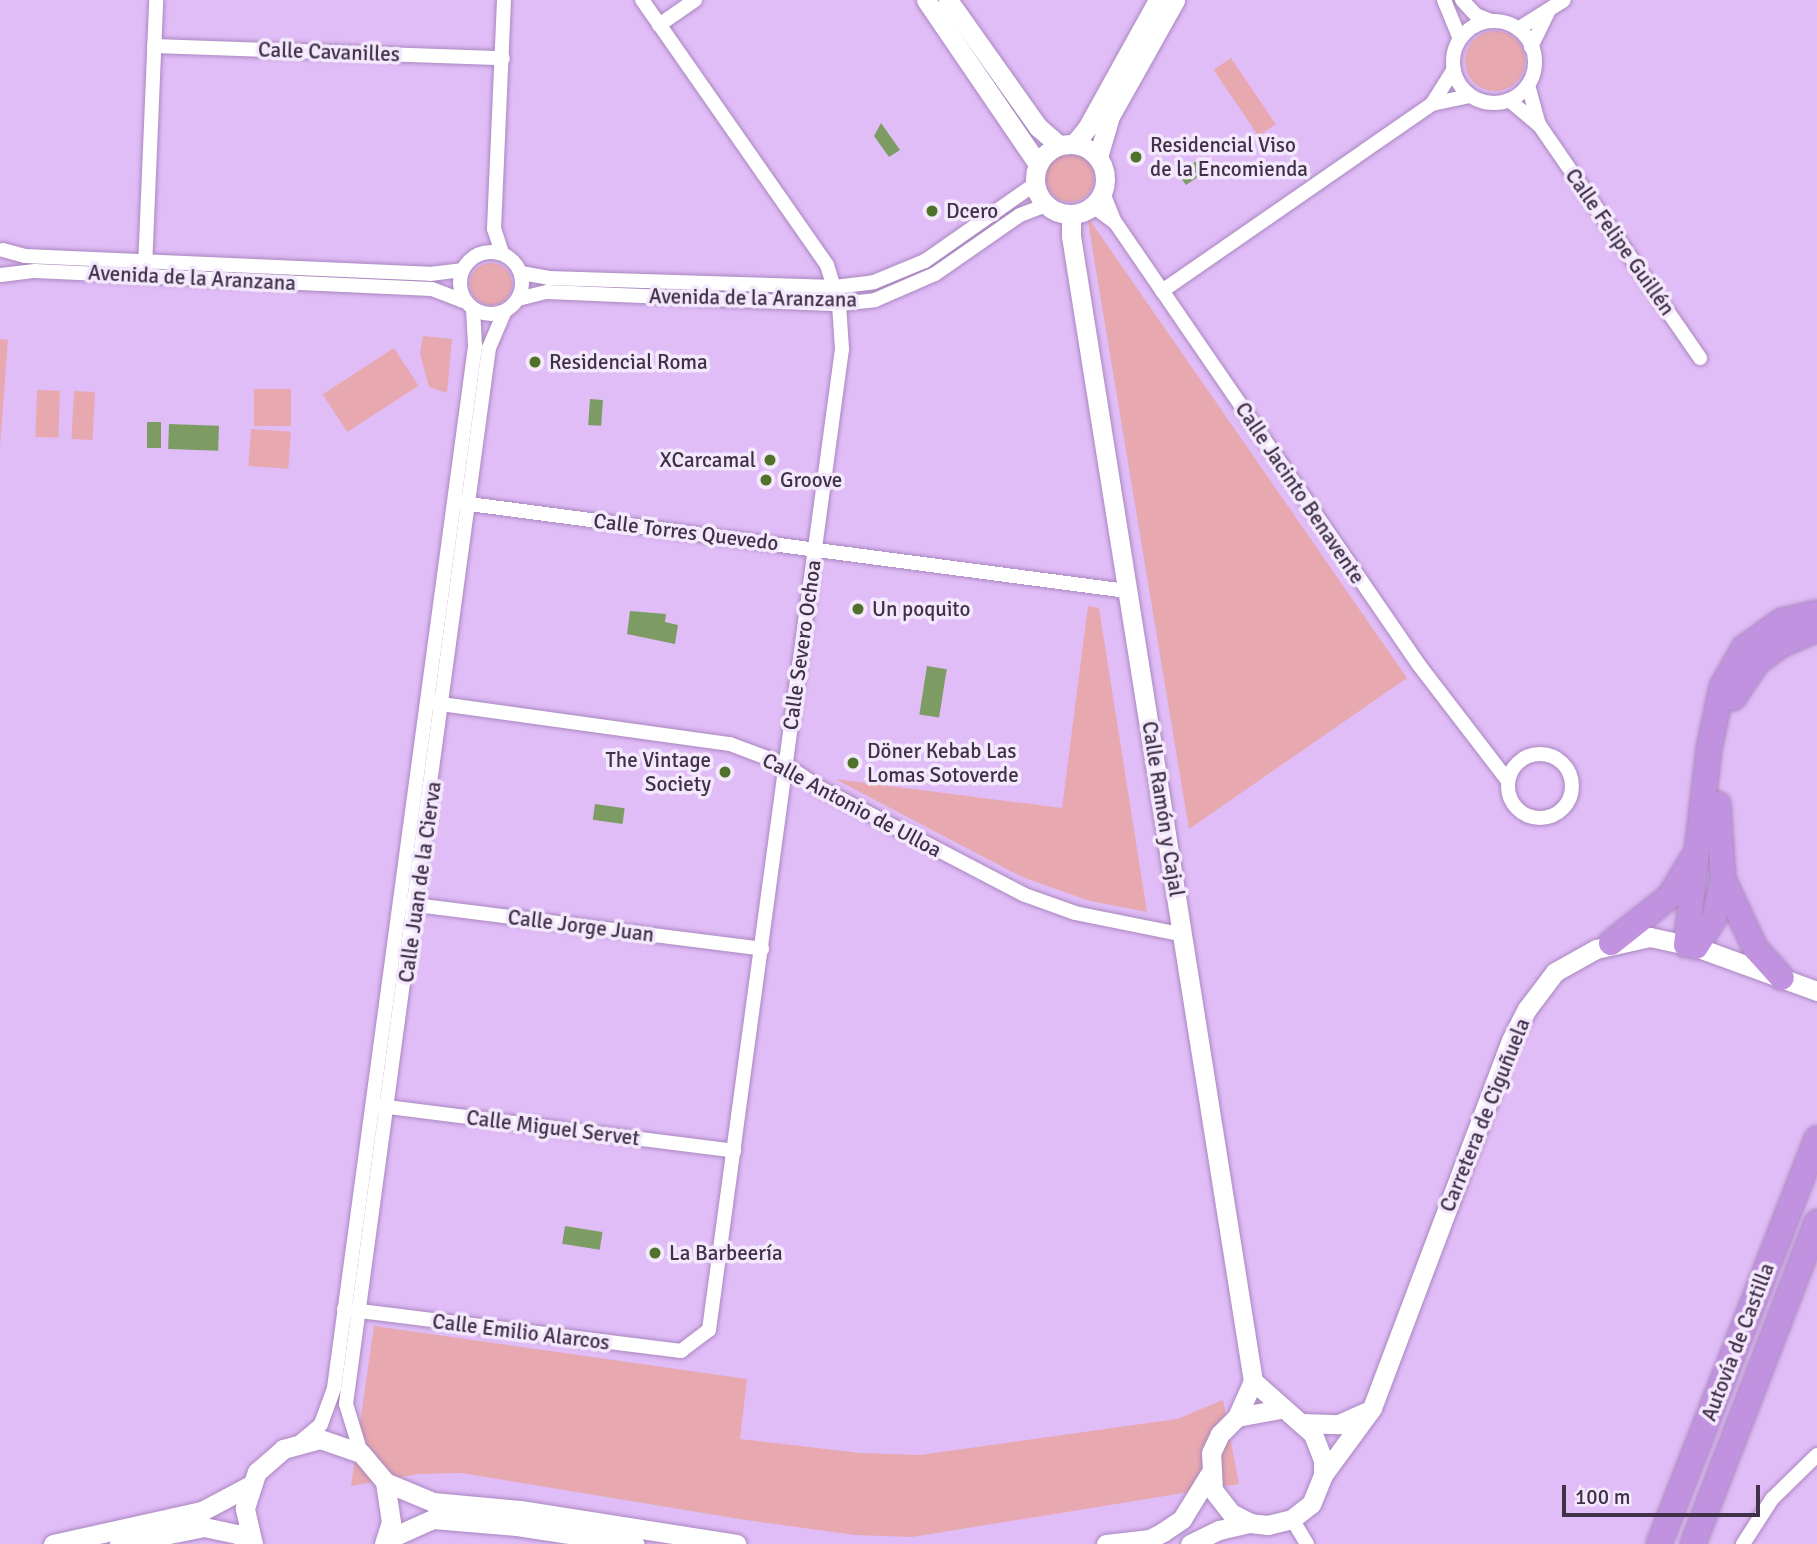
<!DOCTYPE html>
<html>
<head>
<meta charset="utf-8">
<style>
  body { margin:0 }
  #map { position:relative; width:1817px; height:1544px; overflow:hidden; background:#e1bdf8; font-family:Signika,sans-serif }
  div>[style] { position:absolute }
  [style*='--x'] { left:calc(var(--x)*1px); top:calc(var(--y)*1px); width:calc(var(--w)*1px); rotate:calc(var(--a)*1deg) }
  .green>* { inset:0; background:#e8a8af; transform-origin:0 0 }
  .round { border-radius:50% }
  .water>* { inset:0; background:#7d9c63; transform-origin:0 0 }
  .roads { filter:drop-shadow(0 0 2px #a987bf) drop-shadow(0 0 2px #a987bf) }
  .street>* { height:14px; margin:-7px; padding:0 7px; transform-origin:7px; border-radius:7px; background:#fff }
  .street>.ring { margin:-7px; padding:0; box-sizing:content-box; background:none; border:14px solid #fff; border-radius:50% }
  .secondary>* { height:19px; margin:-9.5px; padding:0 9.5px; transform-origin:9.5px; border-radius:9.5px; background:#fff }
  .secondary>.ring { margin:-9.5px; padding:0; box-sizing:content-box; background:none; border:19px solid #fff; border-radius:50% }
  .highway>* { height:24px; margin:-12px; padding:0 12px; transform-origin:12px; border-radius:12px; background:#c192df }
  .dots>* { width:19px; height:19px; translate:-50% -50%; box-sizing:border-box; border:4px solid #f4e9fc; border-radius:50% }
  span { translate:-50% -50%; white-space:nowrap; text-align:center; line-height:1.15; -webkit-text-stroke:7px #f4e9fc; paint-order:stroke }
  .street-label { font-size:21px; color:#403149 }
  .poi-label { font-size:21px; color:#403149 }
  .left { translate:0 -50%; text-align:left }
  .right { translate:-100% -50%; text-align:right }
  .scale { position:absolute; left:1562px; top:1485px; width:198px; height:32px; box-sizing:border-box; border:4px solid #403149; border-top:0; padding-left:9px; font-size:21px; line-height:24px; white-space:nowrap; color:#403149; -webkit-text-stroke:5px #f4e9fc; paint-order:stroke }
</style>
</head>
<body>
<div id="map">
  <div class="green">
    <i class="round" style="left:1465px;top:31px;width:60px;height:60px"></i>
    <i style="left:1231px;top:58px;width:80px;height:21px;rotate:56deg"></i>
    <i class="round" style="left:1046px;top:154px;width:48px;height:48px"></i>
    <i style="clip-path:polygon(1087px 216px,1407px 678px,1189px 829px)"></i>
    <i class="round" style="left:470px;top:263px;width:42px;height:42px"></i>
    <i style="clip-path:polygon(423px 336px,452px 339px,447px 393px,429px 387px,420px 354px)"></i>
    <i style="clip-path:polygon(0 339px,8px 340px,0 447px)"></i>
    <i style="left:394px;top:348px;width:45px;height:85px;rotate:57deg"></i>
    <i style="left:254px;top:389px;width:37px;height:37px"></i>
    <i style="left:37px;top:390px;width:23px;height:47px;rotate:2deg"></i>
    <i style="left:74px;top:391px;width:21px;height:48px;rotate:3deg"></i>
    <i style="left:251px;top:429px;width:40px;height:37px;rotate:4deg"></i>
    <i style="clip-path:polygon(1088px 606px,1099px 608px,1147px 912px,1090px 901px,1022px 877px,835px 779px,1062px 808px)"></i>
    <i style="clip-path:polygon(374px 1326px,747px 1379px,740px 1439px,860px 1453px,920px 1455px,1177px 1419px,1223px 1400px,1239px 1484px,912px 1537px,855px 1535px,746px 1520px,461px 1473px,419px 1474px,351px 1486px)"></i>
  </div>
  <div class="water">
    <i style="clip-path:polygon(881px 123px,900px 150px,889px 157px,874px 136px)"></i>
    <i style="left:1198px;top:160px;width:14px;height:24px;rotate:56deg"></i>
    <i style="left:590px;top:399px;width:13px;height:26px;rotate:4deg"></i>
    <i style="left:147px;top:422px;width:14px;height:26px"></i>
    <i style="left:169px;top:424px;width:50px;height:25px;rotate:2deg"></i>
    <i style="clip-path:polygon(630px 611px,666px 614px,665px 622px,678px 625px,675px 644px,627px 634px)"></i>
    <i style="left:927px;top:666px;width:20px;height:49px;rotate:9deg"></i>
    <i style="left:595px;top:804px;width:30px;height:16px;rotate:8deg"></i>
    <i style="left:565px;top:1226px;width:38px;height:18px;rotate:9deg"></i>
  </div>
  <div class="roads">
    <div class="street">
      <i style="--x:1444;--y:0;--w:42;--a:67.7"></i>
      <i style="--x:1462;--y:0;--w:21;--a:47"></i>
      <i style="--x:1476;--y:15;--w:16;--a:22"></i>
      <i class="ring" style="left:1453px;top:21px;width:68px;height:68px"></i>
      <i style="--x:659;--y:25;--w:44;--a:-34.8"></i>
      <i style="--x:1518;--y:29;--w:54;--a:-32.2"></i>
      <i style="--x:154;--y:46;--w:349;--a:2"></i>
      <i style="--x:1531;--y:47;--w:39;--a:-64"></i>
      <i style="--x:1528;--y:85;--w:41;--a:74.6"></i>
      <i style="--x:1509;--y:100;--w:40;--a:40"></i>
      <i style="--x:1540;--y:126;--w:282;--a:55.4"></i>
      <i style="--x:1432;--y:104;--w:41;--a:-57.8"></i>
      <i style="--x:1103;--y:193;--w:31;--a:68"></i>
      <i style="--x:1115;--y:222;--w:537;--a:55.54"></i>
      <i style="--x:1419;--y:665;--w:146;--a:52.5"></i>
      <i style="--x:1093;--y:206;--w:25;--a:37"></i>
      <i style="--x:3;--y:250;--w:23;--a:15"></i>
      <i style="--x:25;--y:256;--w:405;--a:2.5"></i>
      <i style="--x:430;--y:274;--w:32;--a:-7"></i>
      <i class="ring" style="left:460px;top:252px;width:48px;height:48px"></i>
      <i style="--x:502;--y:253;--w:25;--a:-108"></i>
      <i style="--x:494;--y:229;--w:229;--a:-87.5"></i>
      <i style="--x:145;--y:268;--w:268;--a:-87.6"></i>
      <i style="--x:521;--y:273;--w:27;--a:10"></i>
      <i style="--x:548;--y:278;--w:287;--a:1.8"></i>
      <i style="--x:835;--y:287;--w:39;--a:-7"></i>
      <i style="--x:874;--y:282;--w:55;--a:-22.4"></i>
      <i style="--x:925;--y:261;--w:134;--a:-35"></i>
      <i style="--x:1;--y:275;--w:34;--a:-7"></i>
      <i style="--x:35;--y:271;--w:397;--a:2.6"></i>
      <i style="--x:432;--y:289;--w:34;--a:21"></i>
      <i style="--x:1162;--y:291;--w:328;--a:-34.7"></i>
      <i style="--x:1432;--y:104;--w:39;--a:-12"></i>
      <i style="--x:518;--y:299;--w:30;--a:-14"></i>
      <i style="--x:547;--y:292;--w:292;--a:2.4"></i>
      <i style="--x:839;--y:304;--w:36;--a:-6"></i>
      <i style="--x:875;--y:300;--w:65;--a:-23.4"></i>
      <i style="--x:935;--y:274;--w:103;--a:-34.8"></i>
      <i style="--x:1020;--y:215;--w:28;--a:-21"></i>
      <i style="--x:462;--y:503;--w:671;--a:7.54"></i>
      <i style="--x:434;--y:703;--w:299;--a:7.9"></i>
      <i style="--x:730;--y:744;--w:60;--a:20.6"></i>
      <i style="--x:786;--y:765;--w:41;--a:34.1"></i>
      <i style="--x:820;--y:788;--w:231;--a:27.6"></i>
      <i style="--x:1025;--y:895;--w:53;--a:19.8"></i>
      <i style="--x:1075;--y:913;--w:111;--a:11.4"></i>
      <i class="ring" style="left:1508px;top:754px;width:50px;height:50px"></i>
      <i style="--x:408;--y:904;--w:357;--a:7.2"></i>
      <i style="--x:380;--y:1106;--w:357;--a:7.2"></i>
      <i style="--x:344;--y:1309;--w:340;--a:7.1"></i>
      <i style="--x:681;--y:1351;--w:35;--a:-37"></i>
      <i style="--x:709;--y:1330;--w:990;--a:-82.28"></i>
      <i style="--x:842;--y:349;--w:45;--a:-93.8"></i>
      <i style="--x:839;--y:304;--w:41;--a:-107.1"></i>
      <i style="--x:827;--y:265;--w:323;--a:-124.9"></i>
      <i style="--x:301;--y:1441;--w:26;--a:-40"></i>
      <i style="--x:321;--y:1424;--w:38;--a:-70"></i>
      <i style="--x:334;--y:1388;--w:1051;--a:-82.29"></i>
      <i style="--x:475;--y:346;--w:36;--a:-93"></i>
      <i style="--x:361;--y:1453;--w:51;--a:-107"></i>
      <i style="--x:346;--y:1404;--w:1066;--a:-82.29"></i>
      <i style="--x:489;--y:348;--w:39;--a:-67"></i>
      <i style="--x:1292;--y:1519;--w:29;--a:59"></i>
      <i style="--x:1743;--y:1544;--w:54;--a:-57.2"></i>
      <i style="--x:1772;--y:1499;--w:63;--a:-44.4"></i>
    </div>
    <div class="secondary">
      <i style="--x:926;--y:0;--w:199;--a:55.7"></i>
      <i style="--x:948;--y:0;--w:156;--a:54.7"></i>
      <i style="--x:1038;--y:127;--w:28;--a:41"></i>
      <i class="ring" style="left:1035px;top:144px;width:51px;height:51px"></i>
      <i style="--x:1074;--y:144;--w:21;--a:-51"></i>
      <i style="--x:1087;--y:128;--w:146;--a:-61"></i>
      <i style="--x:1098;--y:157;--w:43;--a:-73.7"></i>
      <i style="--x:1110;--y:116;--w:133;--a:-60.7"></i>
      <i style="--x:1071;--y:215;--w:21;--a:90"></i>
      <i style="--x:1071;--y:236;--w:1159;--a:80.97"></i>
      <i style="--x:1253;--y:1381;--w:39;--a:114"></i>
      <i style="--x:1253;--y:1381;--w:80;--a:41.5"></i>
      <i style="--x:1313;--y:1434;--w:28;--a:69"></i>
      <i style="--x:1323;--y:1460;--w:15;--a:90"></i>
      <i style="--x:1323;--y:1475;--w:31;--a:112"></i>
      <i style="--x:1311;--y:1504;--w:24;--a:142"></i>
      <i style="--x:1292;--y:1519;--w:25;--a:166"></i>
      <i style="--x:1268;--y:1525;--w:18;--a:-174"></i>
      <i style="--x:1250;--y:1523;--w:21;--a:-152"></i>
      <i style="--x:1231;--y:1513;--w:29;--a:-128"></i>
      <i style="--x:1213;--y:1490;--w:37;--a:-93"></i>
      <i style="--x:1211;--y:1453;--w:21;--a:-65"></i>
      <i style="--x:1220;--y:1434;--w:24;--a:-45"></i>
      <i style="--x:1237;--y:1417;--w:44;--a:-10.5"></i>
      <i style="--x:1301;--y:1423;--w:38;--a:2"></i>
      <i style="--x:1339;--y:1424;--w:32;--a:-24"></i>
      <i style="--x:1323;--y:1475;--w:83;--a:-53.8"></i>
      <i style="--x:1372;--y:1408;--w:393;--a:-69.3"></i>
      <i style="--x:1511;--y:1040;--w:35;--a:-63"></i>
      <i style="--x:1527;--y:1009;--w:46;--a:-52.9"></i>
      <i style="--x:1555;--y:972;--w:47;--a:-29.3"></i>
      <i style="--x:1596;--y:949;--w:55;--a:-12.5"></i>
      <i style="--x:1650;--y:937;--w:47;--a:12.3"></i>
      <i style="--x:1696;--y:947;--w:129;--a:20"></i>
      <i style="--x:385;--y:1482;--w:52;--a:22.6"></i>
      <i style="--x:433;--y:1502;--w:87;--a:5.3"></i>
      <i style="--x:520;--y:1510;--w:219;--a:8.9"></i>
      <i style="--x:386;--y:1540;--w:51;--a:-24.1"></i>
      <i style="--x:433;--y:1519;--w:84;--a:4.8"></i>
      <i style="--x:517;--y:1526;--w:119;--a:8.7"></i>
      <i style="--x:53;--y:1544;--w:153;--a:-12.5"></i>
      <i style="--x:202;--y:1511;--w:55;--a:-28"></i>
      <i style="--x:119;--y:1544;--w:87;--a:-11.3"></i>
      <i style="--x:204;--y:1527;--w:35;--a:12"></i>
      <i style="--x:238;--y:1534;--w:16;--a:38"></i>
      <i style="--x:253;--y:1544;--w:37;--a:-103"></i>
      <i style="--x:245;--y:1508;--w:38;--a:-72"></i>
      <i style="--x:257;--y:1472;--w:35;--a:-41"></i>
      <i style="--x:283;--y:1449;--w:38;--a:-15"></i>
      <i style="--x:320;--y:1439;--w:43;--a:18.9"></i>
      <i style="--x:361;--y:1453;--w:38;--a:50"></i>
      <i style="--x:385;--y:1482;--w:40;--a:81.5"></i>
      <i style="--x:391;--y:1522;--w:23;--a:108"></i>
      <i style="--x:1106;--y:1544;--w:44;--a:-6.5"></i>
      <i style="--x:1150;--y:1539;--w:15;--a:-28"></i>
      <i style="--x:1163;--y:1532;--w:23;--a:-34"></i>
      <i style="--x:1182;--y:1519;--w:52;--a:-58.5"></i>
      <i style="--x:1190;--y:1544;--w:32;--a:-26"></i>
      <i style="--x:1219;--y:1530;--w:32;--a:-13"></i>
    </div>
    <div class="highway">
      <i style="--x:1733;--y:698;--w:43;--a:-56.3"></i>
      <i style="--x:1757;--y:662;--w:29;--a:-36"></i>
      <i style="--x:1780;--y:645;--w:40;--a:-23.4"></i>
      <i style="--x:1723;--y:879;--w:76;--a:65.1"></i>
      <i style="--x:1755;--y:948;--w:40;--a:48"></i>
      <i style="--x:1611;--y:943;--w:75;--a:-38.5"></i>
      <i style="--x:1670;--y:896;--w:44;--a:-58.8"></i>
      <i style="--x:1686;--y:945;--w:197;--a:-83.3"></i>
      <i style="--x:1709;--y:749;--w:63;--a:-78.2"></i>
      <i style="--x:1722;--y:687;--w:45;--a:-60.6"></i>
      <i style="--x:1744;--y:648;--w:47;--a:-35.4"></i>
      <i style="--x:1782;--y:621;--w:36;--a:-13"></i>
      <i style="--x:1696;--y:947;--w:34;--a:-58"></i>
      <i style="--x:1714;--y:918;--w:40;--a:-77"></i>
      <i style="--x:1723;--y:879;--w:75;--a:-93.8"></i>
      <i style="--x:1659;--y:1544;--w:435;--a:-68.7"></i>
      <i style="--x:1693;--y:1544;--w:345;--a:-68.9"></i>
    </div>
  </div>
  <div class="dots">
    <i style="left:1136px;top:157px;background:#4e722a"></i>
    <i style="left:932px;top:211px;background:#4e722a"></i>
    <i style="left:535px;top:362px;background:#4e722a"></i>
    <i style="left:770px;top:460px;background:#4e722a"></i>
    <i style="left:766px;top:480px;background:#4e722a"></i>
    <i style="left:858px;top:609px;background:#4e722a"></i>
    <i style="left:853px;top:763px;background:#4e722a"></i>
    <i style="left:725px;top:772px;background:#4e722a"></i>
    <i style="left:655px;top:1253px;background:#4e722a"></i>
  </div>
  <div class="street-label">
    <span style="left:329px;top:52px;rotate:2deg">Calle Cavanilles</span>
    <span style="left:1620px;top:242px;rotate:55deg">Calle Felipe Guillén</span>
    <span style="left:192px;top:278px;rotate:3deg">Avenida de la Aranzana</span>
    <span style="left:753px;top:298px;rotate:1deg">Avenida de la Aranzana</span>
    <span style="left:1300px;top:493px;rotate:56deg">Calle Jacinto Benavente</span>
    <span style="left:686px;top:532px;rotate:7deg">Calle Torres Quevedo</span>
    <span style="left:802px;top:645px;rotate:-82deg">Calle Severo Ochoa</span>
    <span style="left:852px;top:805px;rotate:28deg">Calle Antonio de Ulloa</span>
    <span style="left:1163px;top:809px;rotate:81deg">Calle Ramón y Cajal</span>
    <span style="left:420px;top:882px;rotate:-82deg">Calle Juan de la Cierva</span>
    <span style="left:581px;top:926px;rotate:7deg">Calle Jorge Juan</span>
    <span style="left:1485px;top:1115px;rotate:-68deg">Carretera de Ciguñuela</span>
    <span style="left:553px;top:1128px;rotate:7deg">Calle Miguel Servet</span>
    <span style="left:521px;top:1332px;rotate:7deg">Calle Emilio Alarcos</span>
    <span style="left:1738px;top:1342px;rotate:-69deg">Autovía de Castilla</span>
  </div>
  <div class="poi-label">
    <span class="left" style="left:1150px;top:157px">Residencial Viso<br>de la Encomienda</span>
    <span class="left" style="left:946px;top:211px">Dcero</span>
    <span class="left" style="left:549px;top:362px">Residencial Roma</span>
    <span class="right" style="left:756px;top:460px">XCarcamal</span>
    <span class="left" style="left:780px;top:480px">Groove</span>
    <span class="left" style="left:872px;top:609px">Un poquito</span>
    <span class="left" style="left:867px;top:763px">Döner Kebab Las<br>Lomas Sotoverde</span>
    <span class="right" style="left:711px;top:772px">The Vintage<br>Society</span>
    <span class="left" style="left:669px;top:1253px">La Barbeería</span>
  </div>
  <div class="scale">100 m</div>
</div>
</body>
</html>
